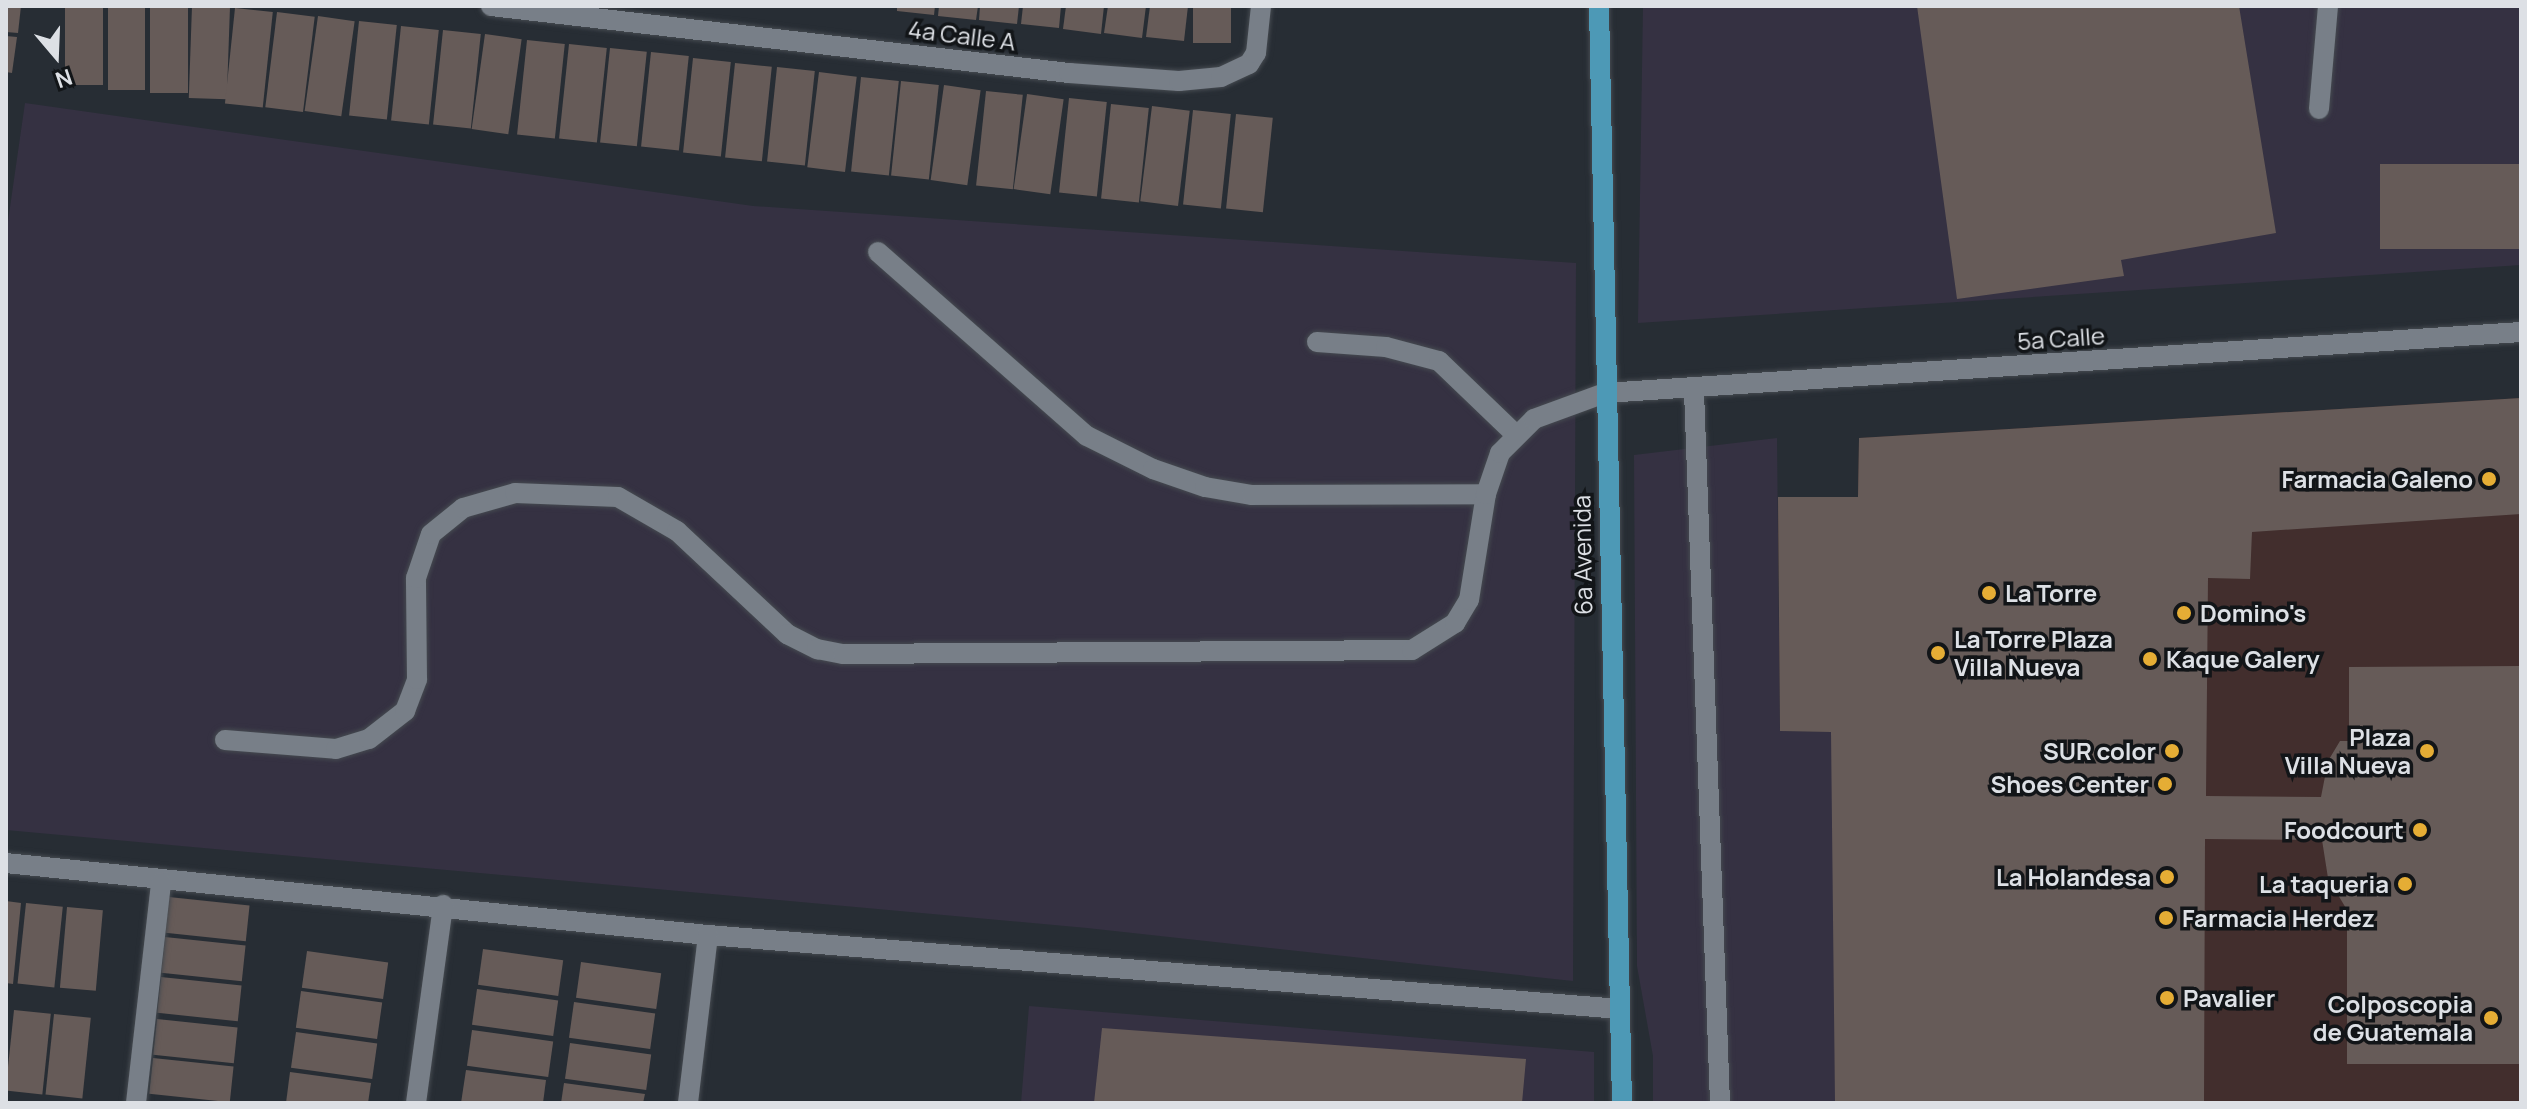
<!DOCTYPE html>
<html>
<head>
<meta charset="utf-8">
<style>
  body { margin:0 }
  #map { position:relative; width:2527px; height:1109px; overflow:hidden; background:#272d34; font-family:Manrope,sans-serif }
  div>[style] { position:absolute }
  [style*='--x'] { left:calc(var(--x)*1px); top:calc(var(--y)*1px); width:calc(var(--w)*1px); rotate:calc(var(--a)*1deg) }
  .commercial>* { inset:0; background:#422e2d }
  .industrial>* { inset:0; background:#353142 }
  .building>* { inset:0; background:#665b58; transform-origin:0 0 }
  .roads { filter:drop-shadow(0 0 2px #454a50) drop-shadow(0 0 2px #454a50) }
  .minor>* { height:20px; margin:-10px; padding:0 10px; transform-origin:10px; border-radius:10px; background:#787f88 }
  .major>* { height:20px; margin:-10px; padding:0 10px; transform-origin:10px; border-radius:10px; background:#4d99b6 }
  .dots>* { width:22px; height:22px; translate:-50% -50%; box-sizing:border-box; border:4px solid #121518; border-radius:50% }
  span { translate:-50% -50%; white-space:nowrap; text-align:center; line-height:1.15; -webkit-text-stroke:7px #121518; paint-order:stroke }
  .street-label { font-size:24px; color:#dde0e5 }
  .poi-label { font-size:24px; color:#dde0e5; font-weight:700 }
  .right { translate:-100% -50%; text-align:right }
  .left { translate:0 -50%; text-align:left }
  .frame { position:absolute; inset:0; border:8px solid #dde0e5; pointer-events:none }
  .north { position:absolute; left:16px; top:16px; width:80px; height:80px; -webkit-text-stroke:6px #121518; paint-order:stroke; rotate:161deg; font-size:22px; font-weight:700; line-height:32px; text-align:center; color:#dde0e5 }
  .north::after { content:''; display:block; margin:auto; width:28px; height:36px; background:#dde0e5; clip-path:polygon(50% 0,100% 100%,50% 72%,0 100%) }
</style>
</head>
<body>
<div id="map">
  <div class="commercial">
    <i style="clip-path:polygon(2521px 398px,2521px 1103px,2099px 1103px,2097px 734px,1780px 731px,1778px 497px,1858px 497px,1859px 438px)"></i>
  </div>
  <div class="industrial">
    <i style="clip-path:polygon(1643px 6px,2521px 6px,2521px 265px,1638px 323px)"></i>
    <i style="clip-path:polygon(25px 103px,753px 206px,1576px 263px,1573px 981px,1087px 928px,6px 830px,6px 235px)"></i>
    <i style="clip-path:polygon(1777px 438px,1780px 731px,2097px 733px,2099px 1103px,1653px 1103px,1653px 1056px,1637px 966px,1634px 455px)"></i>
    <i style="clip-path:polygon(1029px 1006px,1594px 1052px,1594px 1103px,1021px 1103px)"></i>
  </div>
  <div class="building">
    <i style="clip-path:polygon(6px 6px,21px 6px,18px 33px,6px 32px)"></i>
    <i style="left:65px;top:6px;width:38px;height:79px"></i>
    <i style="left:108px;top:6px;width:37px;height:84px"></i>
    <i style="left:150px;top:6px;width:38px;height:87px"></i>
    <i style="left:192px;top:6px;width:38px;height:92px;rotate:2deg"></i>
    <i style="clip-path:polygon(897px 6px,935px 6px,934px 15px,897px 11px)"></i>
    <i style="clip-path:polygon(939px 6px,978px 6px,976px 20px,938px 16px)"></i>
    <i style="clip-path:polygon(980px 6px,1019px 6px,1017px 24px,979px 20px)"></i>
    <i style="clip-path:polygon(1023px 6px,1061px 6px,1059px 28px,1021px 24px)"></i>
    <i style="clip-path:polygon(1066px 6px,1104px 6px,1101px 34px,1063px 29px)"></i>
    <i style="clip-path:polygon(1108px 6px,1146px 6px,1142px 38px,1104px 33px)"></i>
    <i style="clip-path:polygon(1150px 6px,1188px 6px,1184px 41px,1146px 37px)"></i>
    <i style="left:1193px;top:6px;width:38px;height:37px"></i>
    <i style="clip-path:polygon(1917px 6px,2239px 6px,2276px 233px,2121px 260px,2124px 276px,1957px 299px)"></i>
    <i style="left:235px;top:8px;width:38px;height:96px;rotate:6deg"></i>
    <i style="left:277px;top:12px;width:38px;height:96px;rotate:7deg"></i>
    <i style="left:318px;top:16px;width:37px;height:96px;rotate:8deg"></i>
    <i style="left:359px;top:21px;width:38px;height:95px;rotate:6deg"></i>
    <i style="left:401px;top:26px;width:38px;height:95px;rotate:6deg"></i>
    <i style="left:443px;top:30px;width:38px;height:95px;rotate:6deg"></i>
    <i style="left:485px;top:34px;width:37px;height:96px;rotate:8deg"></i>
    <i style="clip-path:polygon(6px 36px,17px 37px,12px 73px,6px 72px)"></i>
    <i style="left:527px;top:40px;width:38px;height:95px;rotate:6deg"></i>
    <i style="left:569px;top:44px;width:38px;height:95px;rotate:6deg"></i>
    <i style="left:610px;top:48px;width:37px;height:95px;rotate:6deg"></i>
    <i style="left:651px;top:52px;width:38px;height:95px;rotate:6deg"></i>
    <i style="left:693px;top:58px;width:38px;height:95px;rotate:6deg"></i>
    <i style="left:735px;top:63px;width:37px;height:95px;rotate:6deg"></i>
    <i style="left:777px;top:67px;width:38px;height:95px;rotate:6deg"></i>
    <i style="left:819px;top:72px;width:38px;height:96px;rotate:7deg"></i>
    <i style="left:861px;top:77px;width:38px;height:95px;rotate:6deg"></i>
    <i style="left:901px;top:81px;width:38px;height:95px;rotate:6deg"></i>
    <i style="left:944px;top:85px;width:37px;height:96px;rotate:8deg"></i>
    <i style="left:986px;top:91px;width:37px;height:95px;rotate:6deg"></i>
    <i style="left:1027px;top:94px;width:37px;height:96px;rotate:8deg"></i>
    <i style="left:1069px;top:98px;width:38px;height:95px;rotate:6deg"></i>
    <i style="left:1111px;top:104px;width:38px;height:95px;rotate:6deg"></i>
    <i style="left:1152px;top:106px;width:38px;height:96px;rotate:7deg"></i>
    <i style="left:1193px;top:110px;width:38px;height:95px;rotate:6deg"></i>
    <i style="left:1236px;top:114px;width:37px;height:95px;rotate:6deg"></i>
    <i style="left:2521px;top:164px;width:85px;height:141px;rotate:90deg"></i>
    <i style="clip-path:polygon(2521px 398px,2521px 514px,2252px 532px,2250px 579px,2208px 578px,2206px 796px,2321px 797px,2328px 761px,2340px 741px,2349px 741px,2349px 667px,2521px 666px,2521px 1064px,2347px 1064px,2347px 910px,2328px 878px,2322px 840px,2205px 839px,2204px 1103px,1835px 1103px,1831px 732px,1780px 731px,1778px 497px,1858px 497px,1859px 438px)"></i>
    <i style="left:169px;top:897px;width:81px;height:36px;rotate:6deg"></i>
    <i style="clip-path:polygon(6px 901px,21px 903px,13px 984px,6px 983px)"></i>
    <i style="left:26px;top:903px;width:37px;height:81px;rotate:6deg"></i>
    <i style="left:67px;top:907px;width:36px;height:81px;rotate:5deg"></i>
    <i style="left:165px;top:937px;width:81px;height:36px;rotate:6deg"></i>
    <i style="left:483px;top:949px;width:81px;height:36px;rotate:8deg"></i>
    <i style="left:307px;top:951px;width:82px;height:37px;rotate:8deg"></i>
    <i style="left:581px;top:962px;width:81px;height:36px;rotate:8deg"></i>
    <i style="left:161px;top:977px;width:81px;height:36px;rotate:6deg"></i>
    <i style="left:477px;top:989px;width:82px;height:36px;rotate:8deg"></i>
    <i style="left:301px;top:991px;width:82px;height:37px;rotate:8deg"></i>
    <i style="left:574px;top:1002px;width:82px;height:36px;rotate:8deg"></i>
    <i style="left:14px;top:1010px;width:37px;height:81px;rotate:6deg"></i>
    <i style="left:54px;top:1014px;width:37px;height:81px;rotate:6deg"></i>
    <i style="left:157px;top:1019px;width:81px;height:36px;rotate:6deg"></i>
    <i style="clip-path:polygon(1102px 1028px,1526px 1059px,1522px 1103px,1094px 1103px)"></i>
    <i style="left:472px;top:1030px;width:82px;height:36px;rotate:8deg"></i>
    <i style="left:296px;top:1032px;width:82px;height:36px;rotate:8deg"></i>
    <i style="left:570px;top:1043px;width:82px;height:36px;rotate:8deg"></i>
    <i style="left:153px;top:1058px;width:81px;height:36px;rotate:6deg"></i>
    <i style="clip-path:polygon(466px 1070px,546px 1080px,543px 1103px,461px 1103px)"></i>
    <i style="clip-path:polygon(290px 1072px,371px 1083px,368px 1103px,286px 1103px)"></i>
    <i style="clip-path:polygon(564px 1083px,645px 1094px,643px 1103px,561px 1103px)"></i>
  </div>
  <div class="roads">
    <div class="minor">
      <i style="--x:491;--y:6;--w:582;--a:6.61"></i>
      <i style="--x:1069;--y:73;--w:110;--a:4.2"></i>
      <i style="--x:1179;--y:81;--w:42;--a:-5.4"></i>
      <i style="--x:1221;--y:77;--w:31;--a:-25"></i>
      <i style="--x:1249;--y:64;--w:13;--a:-58"></i>
      <i style="--x:1256;--y:53;--w:47;--a:-83.9"></i>
      <i style="--x:2319;--y:109;--w:103;--a:-85"></i>
      <i style="--x:878;--y:252;--w:278;--a:41.4"></i>
      <i style="--x:1087;--y:436;--w:74;--a:26.6"></i>
      <i style="--x:1153;--y:469;--w:55;--a:19.1"></i>
      <i style="--x:1205;--y:487;--w:48;--a:9.7"></i>
      <i style="--x:1252;--y:495;--w:234;--a:-0.2"></i>
      <i style="--x:1317;--y:342;--w:69;--a:4.1"></i>
      <i style="--x:1386;--y:347;--w:55;--a:14.8"></i>
      <i style="--x:1439;--y:361;--w:105;--a:43.8"></i>
      <i style="--x:1694;--y:391;--w:712;--a:87.91"></i>
      <i style="--x:225;--y:740;--w:111;--a:4.6"></i>
      <i style="--x:336;--y:749;--w:34;--a:-17"></i>
      <i style="--x:369;--y:739;--w:46;--a:-37.9"></i>
      <i style="--x:405;--y:711;--w:34;--a:-69"></i>
      <i style="--x:417;--y:679;--w:101;--a:-90.6"></i>
      <i style="--x:416;--y:578;--w:46;--a:-71.2"></i>
      <i style="--x:431;--y:534;--w:41;--a:-39.1"></i>
      <i style="--x:463;--y:508;--w:54;--a:-16.1"></i>
      <i style="--x:515;--y:493;--w:103;--a:2.2"></i>
      <i style="--x:618;--y:497;--w:68;--a:30"></i>
      <i style="--x:677;--y:531;--w:151;--a:43.1"></i>
      <i style="--x:787;--y:634;--w:34;--a:27"></i>
      <i style="--x:817;--y:649;--w:26;--a:11"></i>
      <i style="--x:843;--y:654;--w:569;--a:-0.4"></i>
      <i style="--x:1412;--y:650;--w:51;--a:-32.1"></i>
      <i style="--x:1455;--y:623;--w:27;--a:-59"></i>
      <i style="--x:1469;--y:600;--w:107;--a:-80.9"></i>
      <i style="--x:1486;--y:494;--w:43;--a:-71.1"></i>
      <i style="--x:1500;--y:453;--w:48;--a:-45"></i>
      <i style="--x:1534;--y:419;--w:76;--a:-20.1"></i>
      <i style="--x:1605;--y:393;--w:918;--a:-3.81"></i>
      <i style="--x:6;--y:863;--w:706;--a:5.86"></i>
      <i style="--x:708;--y:935;--w:914;--a:4.64"></i>
      <i style="--x:136;--y:1103;--w:222;--a:-83.5"></i>
      <i style="--x:416;--y:1103;--w:200;--a:-82.2"></i>
      <i style="--x:688;--y:1103;--w:169;--a:-83.2"></i>
    </div>
    <div class="major">
      <i style="--x:1599;--y:6;--w:1097;--a:88.8"></i>
    </div>
  </div>
  <div class="dots">
    <i style="left:2489px;top:479px;background:#e5ad35"></i>
    <i style="left:1989px;top:593px;background:#e5ad35"></i>
    <i style="left:2184px;top:613px;background:#e5ad35"></i>
    <i style="left:1938px;top:653px;background:#e5ad35"></i>
    <i style="left:2150px;top:659px;background:#e5ad35"></i>
    <i style="left:2172px;top:751px;background:#e5ad35"></i>
    <i style="left:2427px;top:751px;background:#e5ad35"></i>
    <i style="left:2165px;top:784px;background:#e5ad35"></i>
    <i style="left:2420px;top:830px;background:#e5ad35"></i>
    <i style="left:2167px;top:877px;background:#e5ad35"></i>
    <i style="left:2405px;top:884px;background:#e5ad35"></i>
    <i style="left:2166px;top:918px;background:#e5ad35"></i>
    <i style="left:2167px;top:998px;background:#e5ad35"></i>
    <i style="left:2491px;top:1018px;background:#e5ad35"></i>
  </div>
  <div class="street-label">
    <span style="left:962px;top:35px;rotate:7deg">4a Calle A</span>
    <span style="left:2061px;top:338px;rotate:-4deg">5a Calle</span>
    <span style="left:1582px;top:555px;rotate:-91deg">6a Avenida</span>
  </div>
  <div class="poi-label">
    <span class="right" style="left:2473px;top:479px">Farmacia Galeno</span>
    <span class="left" style="left:2005px;top:593px">La Torre</span>
    <span class="left" style="left:2200px;top:613px">Domino's</span>
    <span class="left" style="left:1954px;top:653px">La Torre Plaza<br>Villa Nueva</span>
    <span class="left" style="left:2166px;top:659px">Kaque Galery</span>
    <span class="right" style="left:2411px;top:751px">Plaza<br>Villa Nueva</span>
    <span class="right" style="left:2156px;top:751px">SUR color</span>
    <span class="right" style="left:2149px;top:784px">Shoes Center</span>
    <span class="right" style="left:2404px;top:830px">Foodcourt</span>
    <span class="right" style="left:2151px;top:877px">La Holandesa</span>
    <span class="right" style="left:2389px;top:884px">La taqueria</span>
    <span class="left" style="left:2182px;top:918px">Farmacia Herdez</span>
    <span class="left" style="left:2183px;top:998px">Pavalier</span>
    <span class="right" style="left:2473px;top:1018px">Colposcopia<br>de Guatemala</span>
  </div>
  <div class="frame"></div>
  <div class="north">N</div>
</div>
</body>
</html>
